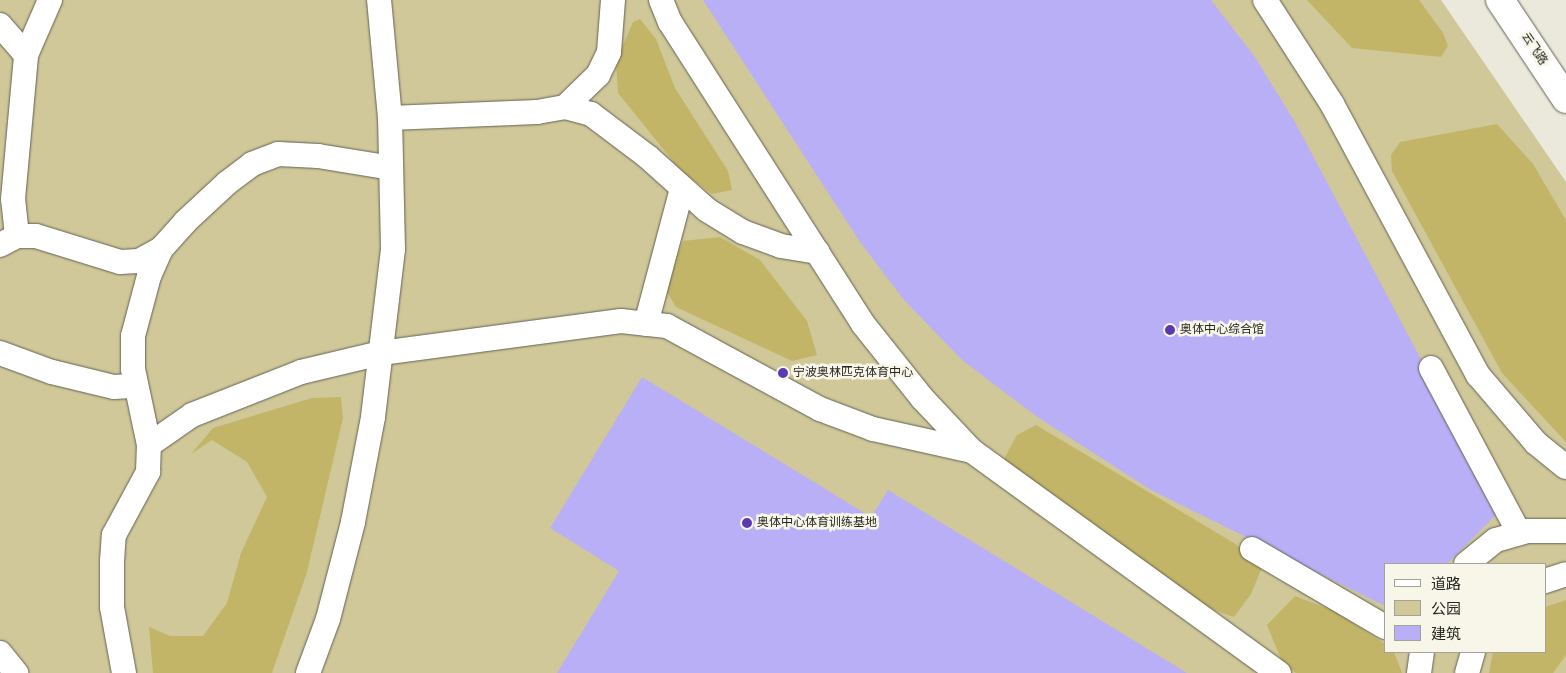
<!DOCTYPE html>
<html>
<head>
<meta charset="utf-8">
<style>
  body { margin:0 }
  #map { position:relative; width:1566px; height:673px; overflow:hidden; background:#ebe9dc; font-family:"Asap Condensed","Noto Sans SC",sans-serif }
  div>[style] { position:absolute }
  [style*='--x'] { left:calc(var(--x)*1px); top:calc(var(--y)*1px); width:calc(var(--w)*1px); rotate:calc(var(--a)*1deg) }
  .green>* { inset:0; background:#d0c898 }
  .forest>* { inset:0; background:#c2b567 }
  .building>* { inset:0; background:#b8aff6 }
  .roads { filter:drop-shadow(0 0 1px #626155) drop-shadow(0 0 1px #626155) }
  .street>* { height:24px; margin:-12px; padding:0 12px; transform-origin:12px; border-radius:12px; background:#fff }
  .secondary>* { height:28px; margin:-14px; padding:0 14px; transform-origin:14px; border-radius:14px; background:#fff }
  .dots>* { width:14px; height:14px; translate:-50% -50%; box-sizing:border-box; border:2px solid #f8f6e9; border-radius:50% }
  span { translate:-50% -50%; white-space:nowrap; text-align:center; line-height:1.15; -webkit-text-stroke:5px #f8f6e9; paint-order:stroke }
  .street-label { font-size:12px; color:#262621 }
  .poi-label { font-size:12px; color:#262621 }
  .left { translate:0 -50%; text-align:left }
  .legend { position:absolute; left:1384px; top:563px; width:162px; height:90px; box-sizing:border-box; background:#f8f6e9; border:1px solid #a4a399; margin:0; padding:6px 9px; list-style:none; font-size:15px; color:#262621 }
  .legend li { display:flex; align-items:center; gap:10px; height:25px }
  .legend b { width:25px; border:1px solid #a4a399 }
</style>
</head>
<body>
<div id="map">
  <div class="green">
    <i style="clip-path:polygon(evenodd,0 0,1441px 0,1566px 182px,1566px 673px,0 673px,0 0,1385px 564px,1545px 564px,1545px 652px,1385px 652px,1385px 564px)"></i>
  </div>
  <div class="forest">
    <i style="clip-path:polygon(1307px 0,1419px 0,1443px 33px,1448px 46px,1441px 57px,1352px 48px)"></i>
    <i style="clip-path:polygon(640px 19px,656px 39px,675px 88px,728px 171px,732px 190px,712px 194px,680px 170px,618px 93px,616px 61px,633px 22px)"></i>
    <i style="clip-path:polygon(1497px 124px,1533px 164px,1566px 220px,1566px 442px,1502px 373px,1392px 171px,1391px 155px,1400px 142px)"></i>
    <i style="clip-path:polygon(720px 237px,760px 260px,807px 321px,817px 355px,792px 361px,676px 307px,664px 287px,683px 241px)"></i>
    <i style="clip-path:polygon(341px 397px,343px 418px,307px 572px,272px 673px,153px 673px,149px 627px,170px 636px,203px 636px,227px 603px,241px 553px,267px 497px,247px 462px,212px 440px,191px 454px,213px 428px,312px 398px)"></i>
    <i style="clip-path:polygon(1036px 425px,1234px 543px,1263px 565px,1251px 594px,1234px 617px,1207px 608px,1039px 491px,1004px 459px,1017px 435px)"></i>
    <i style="clip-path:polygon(1295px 596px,1334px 611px,1385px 644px,1385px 652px,1394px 652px,1402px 673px,1296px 673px,1283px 664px,1267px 625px)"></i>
    <i style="clip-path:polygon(1566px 600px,1566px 655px,1553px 673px,1489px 673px,1493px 652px,1545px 652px,1545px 607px)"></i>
  </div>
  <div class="building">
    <i style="clip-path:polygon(703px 0,1211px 0,1255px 57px,1295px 122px,1501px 510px,1447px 564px,1385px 564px,1385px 606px,1151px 490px,1036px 416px,962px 360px,904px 300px,860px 242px)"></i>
    <i style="clip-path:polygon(642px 377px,871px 517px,888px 490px,1187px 673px,557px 673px,619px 571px,550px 528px)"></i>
  </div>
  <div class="roads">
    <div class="street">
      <i style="--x:661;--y:0;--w:24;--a:68"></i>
      <i style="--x:670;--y:22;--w:358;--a:57.4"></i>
      <i style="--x:863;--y:324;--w:95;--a:51.4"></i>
      <i style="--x:922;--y:398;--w:73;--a:46.7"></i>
      <i style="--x:972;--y:451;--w:379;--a:35.9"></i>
      <i style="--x:1265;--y:0;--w:124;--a:57.2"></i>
      <i style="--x:1332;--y:104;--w:308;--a:61.7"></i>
      <i style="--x:1478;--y:375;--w:89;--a:49.5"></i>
      <i style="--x:1536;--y:443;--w:38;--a:39"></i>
      <i style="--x:0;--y:25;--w:40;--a:49"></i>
      <i style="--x:565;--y:107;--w:46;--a:-44.1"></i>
      <i style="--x:598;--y:75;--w:25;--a:-64"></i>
      <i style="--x:609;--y:52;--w:52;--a:-85.6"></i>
      <i style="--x:390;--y:118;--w:147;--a:-2.3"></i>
      <i style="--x:537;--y:112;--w:28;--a:-10"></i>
      <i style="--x:565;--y:107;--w:27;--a:15"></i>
      <i style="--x:591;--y:114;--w:71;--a:37"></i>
      <i style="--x:648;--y:157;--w:79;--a:41.9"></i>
      <i style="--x:707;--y:210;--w:42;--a:31.4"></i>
      <i style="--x:743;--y:232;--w:40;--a:20.2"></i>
      <i style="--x:781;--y:246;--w:37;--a:9"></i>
      <i style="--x:17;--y:236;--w:37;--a:-96"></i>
      <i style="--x:13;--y:199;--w:145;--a:-84.8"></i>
      <i style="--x:26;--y:55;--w:60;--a:-66.4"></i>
      <i style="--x:0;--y:245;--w:19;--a:-28"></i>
      <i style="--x:17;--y:236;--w:19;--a:0"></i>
      <i style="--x:36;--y:236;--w:88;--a:17.2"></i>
      <i style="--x:120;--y:262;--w:19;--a:-3"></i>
      <i style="--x:139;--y:261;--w:25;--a:-29"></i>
      <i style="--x:646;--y:324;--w:140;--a:-75.1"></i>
      <i style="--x:0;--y:353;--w:55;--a:20.1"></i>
      <i style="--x:52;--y:372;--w:64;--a:13.6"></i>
      <i style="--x:114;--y:387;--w:22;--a:-3"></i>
      <i style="--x:1431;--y:368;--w:187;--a:61.9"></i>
      <i style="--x:149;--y:445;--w:52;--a:-34.9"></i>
      <i style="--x:192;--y:415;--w:117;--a:-21.5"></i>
      <i style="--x:301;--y:372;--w:82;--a:-13.4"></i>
      <i style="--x:381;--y:353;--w:242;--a:-7.6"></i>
      <i style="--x:621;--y:321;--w:46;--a:6.2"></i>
      <i style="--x:667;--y:326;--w:174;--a:28.5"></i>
      <i style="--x:820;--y:409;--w:57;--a:20.7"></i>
      <i style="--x:873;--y:429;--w:101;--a:12.5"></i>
      <i style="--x:1252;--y:549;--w:154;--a:30.4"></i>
      <i style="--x:1466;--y:564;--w:38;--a:-39"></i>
      <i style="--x:1496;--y:540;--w:32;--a:-16"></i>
      <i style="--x:1527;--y:531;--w:39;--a:0"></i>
      <i style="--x:1545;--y:581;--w:22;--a:-18"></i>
      <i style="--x:0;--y:653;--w:26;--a:51"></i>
      <i style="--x:124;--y:673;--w:67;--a:-100.3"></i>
      <i style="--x:112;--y:607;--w:46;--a:-90"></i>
      <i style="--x:112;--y:561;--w:26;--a:-86"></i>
      <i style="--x:114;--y:535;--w:72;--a:-61.6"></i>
      <i style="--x:148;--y:472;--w:27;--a:-88"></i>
      <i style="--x:149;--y:445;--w:78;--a:-101.9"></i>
      <i style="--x:133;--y:369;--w:33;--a:-90"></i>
      <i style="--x:133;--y:336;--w:62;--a:-75.1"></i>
      <i style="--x:149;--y:276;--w:30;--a:-66"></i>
      <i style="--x:161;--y:249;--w:36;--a:-48"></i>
      <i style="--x:185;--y:222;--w:57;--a:-42.9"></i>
      <i style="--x:227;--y:183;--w:31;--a:-37"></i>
      <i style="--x:252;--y:164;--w:28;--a:-21"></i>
      <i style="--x:278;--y:154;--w:40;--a:2.9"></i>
      <i style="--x:318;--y:156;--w:74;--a:9.3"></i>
      <i style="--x:308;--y:673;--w:58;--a:-69.7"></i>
      <i style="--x:328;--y:619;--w:100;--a:-75.5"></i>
      <i style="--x:353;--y:522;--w:107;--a:-79.2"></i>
      <i style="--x:373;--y:417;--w:169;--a:-83.2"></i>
      <i style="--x:393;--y:249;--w:131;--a:-91.3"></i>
      <i style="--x:390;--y:118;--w:119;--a:-95.3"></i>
      <i style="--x:1419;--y:673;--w:21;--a:-82"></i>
      <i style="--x:1467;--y:673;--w:22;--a:-74"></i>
    </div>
    <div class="secondary">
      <i style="--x:1500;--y:0;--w:119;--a:56.3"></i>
    </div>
  </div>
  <div class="dots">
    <i style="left:1170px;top:330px;background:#5a3ab2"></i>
    <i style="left:783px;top:373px;background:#5a3ab2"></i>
    <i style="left:747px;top:523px;background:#5a3ab2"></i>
  </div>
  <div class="street-label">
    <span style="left:1534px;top:49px;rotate:56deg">云飞路</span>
  </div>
  <div class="poi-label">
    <span class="left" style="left:1180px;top:330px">奥体中心综合馆</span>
    <span class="left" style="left:793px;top:373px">宁波奥林匹克体育中心</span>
    <span class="left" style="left:757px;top:523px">奥体中心体育训练基地</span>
  </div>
  <ul class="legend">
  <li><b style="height:6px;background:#fff"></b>道路</li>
  <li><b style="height:14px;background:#d0c898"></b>公园</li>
  <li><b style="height:14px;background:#b8aff6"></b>建筑</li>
  </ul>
</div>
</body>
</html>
